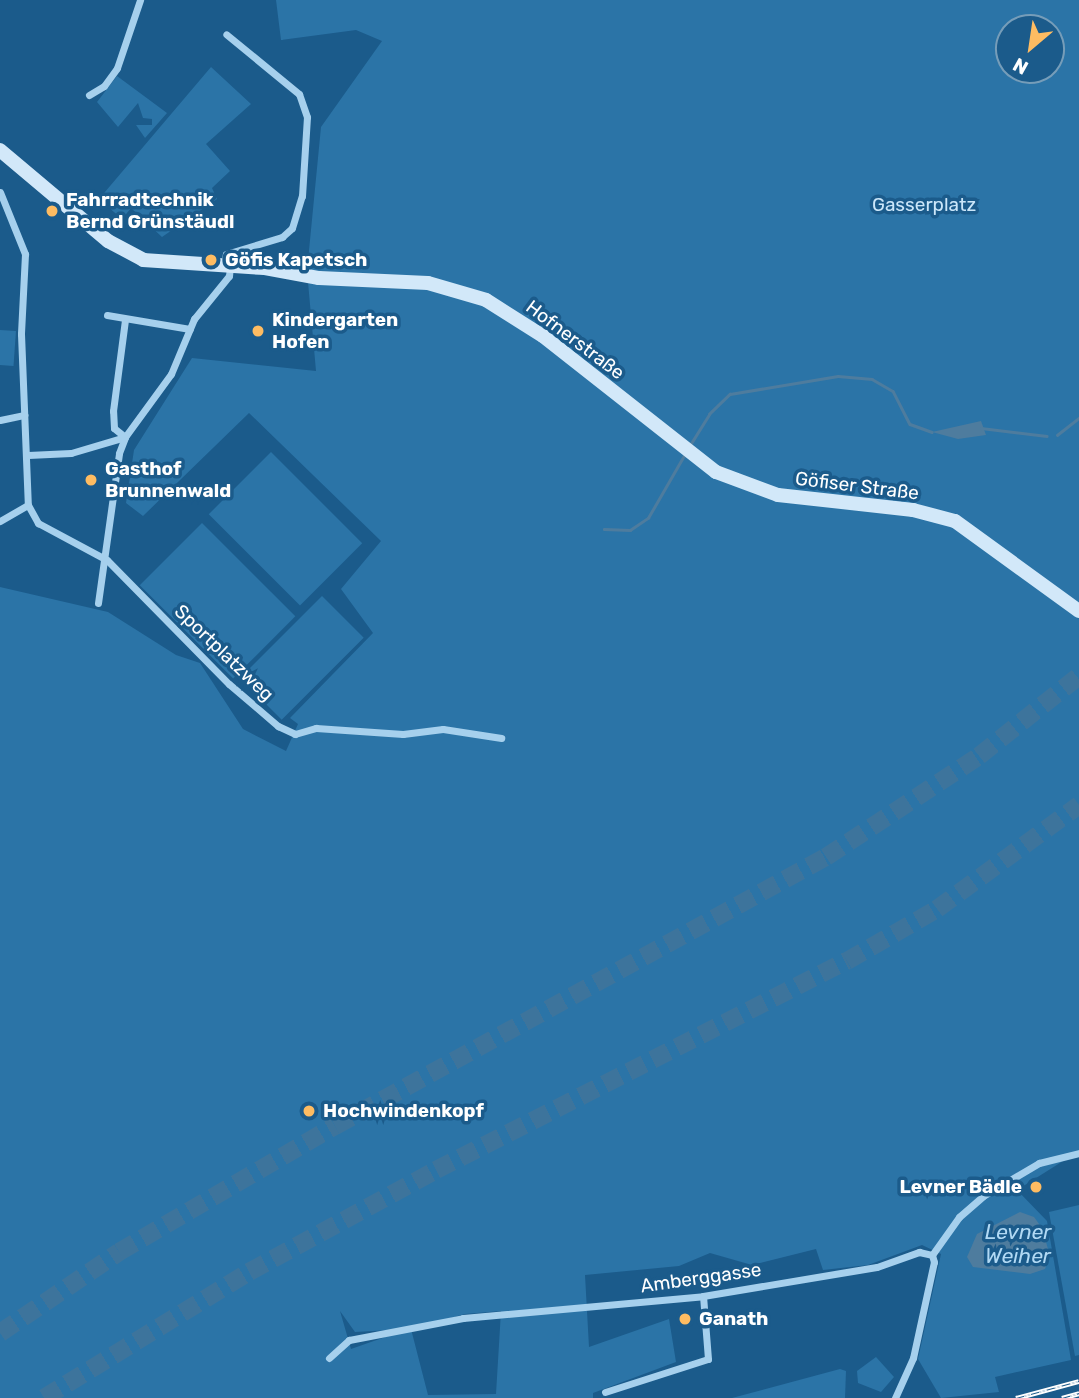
<!DOCTYPE html>
<html>
<head>
<meta charset="utf-8">
<style>
  body { margin:0 }
  #map { position:relative; width:1079px; height:1398px; overflow:hidden; background:#1b5b8b; font-family:Rubik,sans-serif }
  div>[style] { position:absolute }
  [style*='--x'] { left:calc(var(--x)*1px); top:calc(var(--y)*1px); width:calc(var(--w)*1px); rotate:calc(var(--a)*1deg) }
  .green>* { inset:0; background:#2b74a7; transform-origin:0 0 }
  .water>* { inset:0; background:#4e7c9e }
  .stream>* { height:2.5px; margin:-1.25px; padding:0 1.25px; transform-origin:1.25px; border-radius:1.25px; background:#4e7c9e }
  .highway-tunnel>* { height:18px; margin-top:-9px; transform-origin:0; background:repeating-linear-gradient(90deg,#3d749c 0 18px,transparent 0 27px) }
  .street>* { height:7px; margin:-3.5px; padding:0 3.5px; transform-origin:3.5px; border-radius:3.5px; background:#a6d0ed }
  .secondary>* { height:14px; margin:-7px; padding:0 7px; transform-origin:7px; border-radius:7px; background:#d2e8f9 }
  .rail>* { height:5px; margin-top:-2.5px; transform-origin:0; background:repeating-linear-gradient(90deg,#1b5b8b 0 8px,#fff 0 16px); box-sizing:border-box; border-block:2px solid #fff }
  .dots>* { width:19px; height:19px; translate:-50% -50%; box-sizing:border-box; border:4px solid #1b5b8b; border-radius:50% }
  span { translate:-50% -50%; white-space:nowrap; text-align:center; line-height:1.15; -webkit-text-stroke:7px #1b5b8b; paint-order:stroke }
  .poi-label { font-size:19px; color:#fff; font-weight:700 }
  .left { translate:0 -50%; text-align:left }
  .right { translate:-100% -50%; text-align:right }
  .park-label { font-size:19px; color:#cbe6f9 }
  .street-label { font-size:19px; color:#fff }
  .water-label { font-size:21px; color:#b1d9f4; font-style:italic }
  .north { position:absolute; left:995px; top:14px; width:70px; height:70px; box-sizing:border-box; background:#1b5b8b; border:2px solid #769db9; border-radius:50%; rotate:209deg; font-size:19px; font-weight:700; line-height:28px; text-align:center; color:#fff }
  .north::after { content:''; display:block; margin:auto; width:24px; height:32px; background:#febc62; clip-path:polygon(50% 0,100% 100%,50% 72%,0 100%) }
</style>
</head>
<body>
<div id="map">
  <div class="green">
    <i style="clip-path:polygon(evenodd,276px 0,1079px 0,1079px 1151px,1017px 1190px,1047px 1221px,1071px 1360px,995px 1377px,999px 1392px,941px 1398px,918px 1359px,941px 1254px,922px 1245px,868px 1265px,823px 1270px,816px 1249px,752px 1265px,710px 1253px,679px 1266px,585px 1275px,589px 1347px,669px 1319px,676px 1362px,593px 1393px,593px 1398px,0 1398px,0 587px,108px 612px,176px 655px,200px 663px,243px 729px,286px 751px,298px 724px,290px 718px,373px 633px,341px 589px,381px 541px,249px 413px,143px 516px,126px 503px,134px 450px,192px 358px,316px 371px,307px 271px,321px 127px,382px 41px,356px 30px,281px 40px,276px 0,1009px 28px,1051px 28px,1051px 70px,1009px 70px,1009px 28px,276px 0,340px 1311px,355px 1332px,408px 1329px,351px 1349px,340px 1311px,276px 0,501px 1311px,496px 1394px,428px 1395px,411px 1329px,465px 1314px,501px 1311px)"></i>
    <i style="clip-path:polygon(211px 67px,251px 104px,206px 144px,230px 171px,212px 188px,217px 199px,162px 237px,131px 208px,122px 219px,99px 199px)"></i>
    <i style="clip-path:polygon(117px 76px,167px 113px,145px 138px,136px 125px,152px 125px,152px 119px,143px 118px,138px 103px,118px 127px,97px 102px)"></i>
    <i style="left:0;top:330px;width:16px;height:35px;rotate:4deg"></i>
    <i style="left:271px;top:452px;width:129px;height:88px;rotate:45deg"></i>
    <i style="left:202px;top:523px;width:132px;height:88px;rotate:45deg"></i>
    <i style="left:322px;top:596px;width:59px;height:116px;rotate:45deg"></i>
    <i style="clip-path:polygon(1079px 1205px,1079px 1355px,1075px 1356px,1049px 1212px)"></i>
    <i style="clip-path:polygon(876px 1357px,894px 1377px,881px 1392px,858px 1383px,857px 1371px)"></i>
    <i style="clip-path:polygon(840px 1369px,846px 1371px,845px 1398px,732px 1398px)"></i>
  </div>
  <div class="water">
    <i style="clip-path:polygon(981px 421px,986px 435px,958px 439px,932px 432px)"></i>
    <i style="clip-path:polygon(1020px 1212px,1034px 1217px,1042px 1228px,1050px 1256px,1045px 1269px,1030px 1274px,973px 1267px,967px 1257px,977px 1234px)"></i>
  </div>
  <div class="stream">
    <i style="--x:981;--y:428;--w:66;--a:6.9"></i>
    <i style="--x:1057;--y:435;--w:28;--a:-38"></i>
    <i style="--x:690;--y:445;--w:36;--a:-58"></i>
    <i style="--x:709;--y:414;--w:29;--a:-44"></i>
    <i style="--x:730;--y:394;--w:109;--a:-9.5"></i>
    <i style="--x:838;--y:376;--w:34;--a:5"></i>
    <i style="--x:872;--y:379;--w:24;--a:30"></i>
    <i style="--x:893;--y:391;--w:37;--a:63"></i>
    <i style="--x:910;--y:424;--w:23;--a:20"></i>
    <i style="--x:604;--y:529;--w:26;--a:2"></i>
    <i style="--x:630;--y:530;--w:22;--a:-34"></i>
    <i style="--x:648;--y:518;--w:74;--a:-60"></i>
  </div>
  <div class="highway-tunnel">
    <i style="--x:0;--y:1333;--w:144;--a:-34.2"></i>
    <i style="--x:119;--y:1252;--w:250;--a:-30.3"></i>
    <i style="--x:335;--y:1126;--w:560;--a:-28.72"></i>
    <i style="--x:826;--y:857;--w:183;--a:-33.4"></i>
    <i style="--x:979;--y:756;--w:128;--a:-38.7"></i>
    <i style="--x:44;--y:1398;--w:241;--a:-31.6"></i>
    <i style="--x:249;--y:1272;--w:213;--a:-28.6"></i>
    <i style="--x:436;--y:1170;--w:461;--a:-27"></i>
    <i style="--x:847;--y:961;--w:104;--a:-30"></i>
    <i style="--x:937;--y:909;--w:176;--a:-36.2"></i>
  </div>
  <div class="street">
    <i style="--x:89;--y:95;--w:17;--a:-31"></i>
    <i style="--x:104;--y:86;--w:22;--a:-54"></i>
    <i style="--x:117;--y:68;--w:72;--a:-71.3"></i>
    <i style="--x:0;--y:192;--w:67;--a:68"></i>
    <i style="--x:25;--y:254;--w:80;--a:92.9"></i>
    <i style="--x:21;--y:334;--w:171;--a:87.7"></i>
    <i style="--x:28;--y:505;--w:21;--a:61"></i>
    <i style="--x:38;--y:523;--w:78;--a:28.2"></i>
    <i style="--x:107;--y:560;--w:174;--a:45.5"></i>
    <i style="--x:229;--y:684;--w:65;--a:40.6"></i>
    <i style="--x:278;--y:726;--w:19;--a:25"></i>
    <i style="--x:295;--y:734;--w:22;--a:-16"></i>
    <i style="--x:316;--y:728;--w:87;--a:3.9"></i>
    <i style="--x:403;--y:734;--w:40;--a:-7.1"></i>
    <i style="--x:443;--y:729;--w:59;--a:8.8"></i>
    <i style="--x:223;--y:266;--w:12;--a:-76"></i>
    <i style="--x:226;--y:254;--w:59;--a:-16.9"></i>
    <i style="--x:282;--y:237;--w:13;--a:-42"></i>
    <i style="--x:292;--y:228;--w:34;--a:-73"></i>
    <i style="--x:302;--y:196;--w:79;--a:-86.4"></i>
    <i style="--x:307;--y:117;--w:24;--a:-109"></i>
    <i style="--x:299;--y:94;--w:94;--a:-140.6"></i>
    <i style="--x:107;--y:315;--w:84;--a:9.6"></i>
    <i style="--x:0;--y:420;--w:25;--a:-12"></i>
    <i style="--x:28;--y:455;--w:43;--a:-2.7"></i>
    <i style="--x:71;--y:453;--w:56;--a:-16.5"></i>
    <i style="--x:125;--y:437;--w:78;--a:-53.9"></i>
    <i style="--x:171;--y:374;--w:60;--a:-67.3"></i>
    <i style="--x:194;--y:319;--w:55;--a:-50.9"></i>
    <i style="--x:229;--y:276;--w:10;--a:-84"></i>
    <i style="--x:0;--y:521;--w:32;--a:-30"></i>
    <i style="--x:98;--y:603;--w:151;--a:-82"></i>
    <i style="--x:119;--y:453;--w:17;--a:-69"></i>
    <i style="--x:125;--y:437;--w:14;--a:-141"></i>
    <i style="--x:114;--y:428;--w:17;--a:-93"></i>
    <i style="--x:113;--y:411;--w:92;--a:-82.5"></i>
    <i style="--x:932;--y:1255;--w:47;--a:-54.6"></i>
    <i style="--x:959;--y:1217;--w:32;--a:-41"></i>
    <i style="--x:983;--y:1196;--w:65;--a:-30.5"></i>
    <i style="--x:1039;--y:1163;--w:41;--a:-14"></i>
    <i style="--x:329;--y:1358;--w:27;--a:-42"></i>
    <i style="--x:349;--y:1340;--w:116;--a:-10.9"></i>
    <i style="--x:463;--y:1318;--w:241;--a:-5.2"></i>
    <i style="--x:703;--y:1296;--w:176;--a:-9.5"></i>
    <i style="--x:877;--y:1267;--w:45;--a:-19.7"></i>
    <i style="--x:919;--y:1252;--w:13;--a:13"></i>
    <i style="--x:605;--y:1392;--w:108;--a:-17.8"></i>
    <i style="--x:708;--y:1359;--w:63;--a:-94.5"></i>
    <i style="--x:895;--y:1398;--w:44;--a:-65.8"></i>
    <i style="--x:913;--y:1358;--w:98;--a:-77.7"></i>
    <i style="--x:934;--y:1262;--w:7;--a:-106"></i>
  </div>
  <div class="secondary">
    <i style="--x:0;--y:150;--w:141;--a:40.1"></i>
    <i style="--x:108;--y:241;--w:40;--a:28"></i>
    <i style="--x:143;--y:260;--w:122;--a:3.8"></i>
    <i style="--x:265;--y:268;--w:55;--a:10.5"></i>
    <i style="--x:319;--y:278;--w:109;--a:2.6"></i>
    <i style="--x:428;--y:283;--w:60;--a:16.3"></i>
    <i style="--x:486;--y:300;--w:67;--a:32.3"></i>
    <i style="--x:543;--y:336;--w:220;--a:38.2"></i>
    <i style="--x:716;--y:472;--w:66;--a:20.4"></i>
    <i style="--x:778;--y:495;--w:136;--a:6.3"></i>
    <i style="--x:913;--y:510;--w:43;--a:14.7"></i>
    <i style="--x:955;--y:521;--w:153;--a:36"></i>
  </div>
  <div class="rail">
    <i style="--x:1016;--y:1398;--w:65;--a:-15.1"></i>
    <i style="--x:1062;--y:1398;--w:18;--a:-16"></i>
  </div>
  <div class="dots">
    <i style="left:52px;top:211px;background:#febc62"></i>
    <i style="left:211px;top:260px;background:#febc62"></i>
    <i style="left:258px;top:331px;background:#febc62"></i>
    <i style="left:91px;top:480px;background:#febc62"></i>
    <i style="left:309px;top:1111px;background:#febc62"></i>
    <i style="left:1036px;top:1187px;background:#febc62"></i>
    <i style="left:685px;top:1319px;background:#febc62"></i>
  </div>
  <div class="poi-label">
    <span class="left" style="left:66px;top:211px">Fahrradtechnik<br>Bernd Grünstäudl</span>
    <span class="left" style="left:225px;top:260px">Göfis Kapetsch</span>
    <span class="left" style="left:272px;top:331px">Kindergarten<br>Hofen</span>
    <span class="left" style="left:105px;top:480px">Gasthof<br>Brunnenwald</span>
    <span class="left" style="left:323px;top:1111px">Hochwindenkopf</span>
    <span class="right" style="left:1022px;top:1187px">Levner Bädle</span>
    <span class="left" style="left:699px;top:1319px">Ganath</span>
  </div>
  <div class="park-label">
    <span style="left:924px;top:205px">Gasserplatz</span>
  </div>
  <div class="street-label">
    <span style="left:575px;top:340px;rotate:37deg">Hofnerstraße</span>
    <span style="left:857px;top:486px;rotate:7deg">Göfiser Straße</span>
    <span style="left:224px;top:653px;rotate:44deg">Sportplatzweg</span>
    <span style="left:701px;top:1278px;rotate:-8deg">Amberggasse</span>
  </div>
  <div class="water-label">
    <span style="left:1018px;top:1244px">Levner<br>Weiher</span>
  </div>
  <div class="north">N</div>
</div>
</body>
</html>
